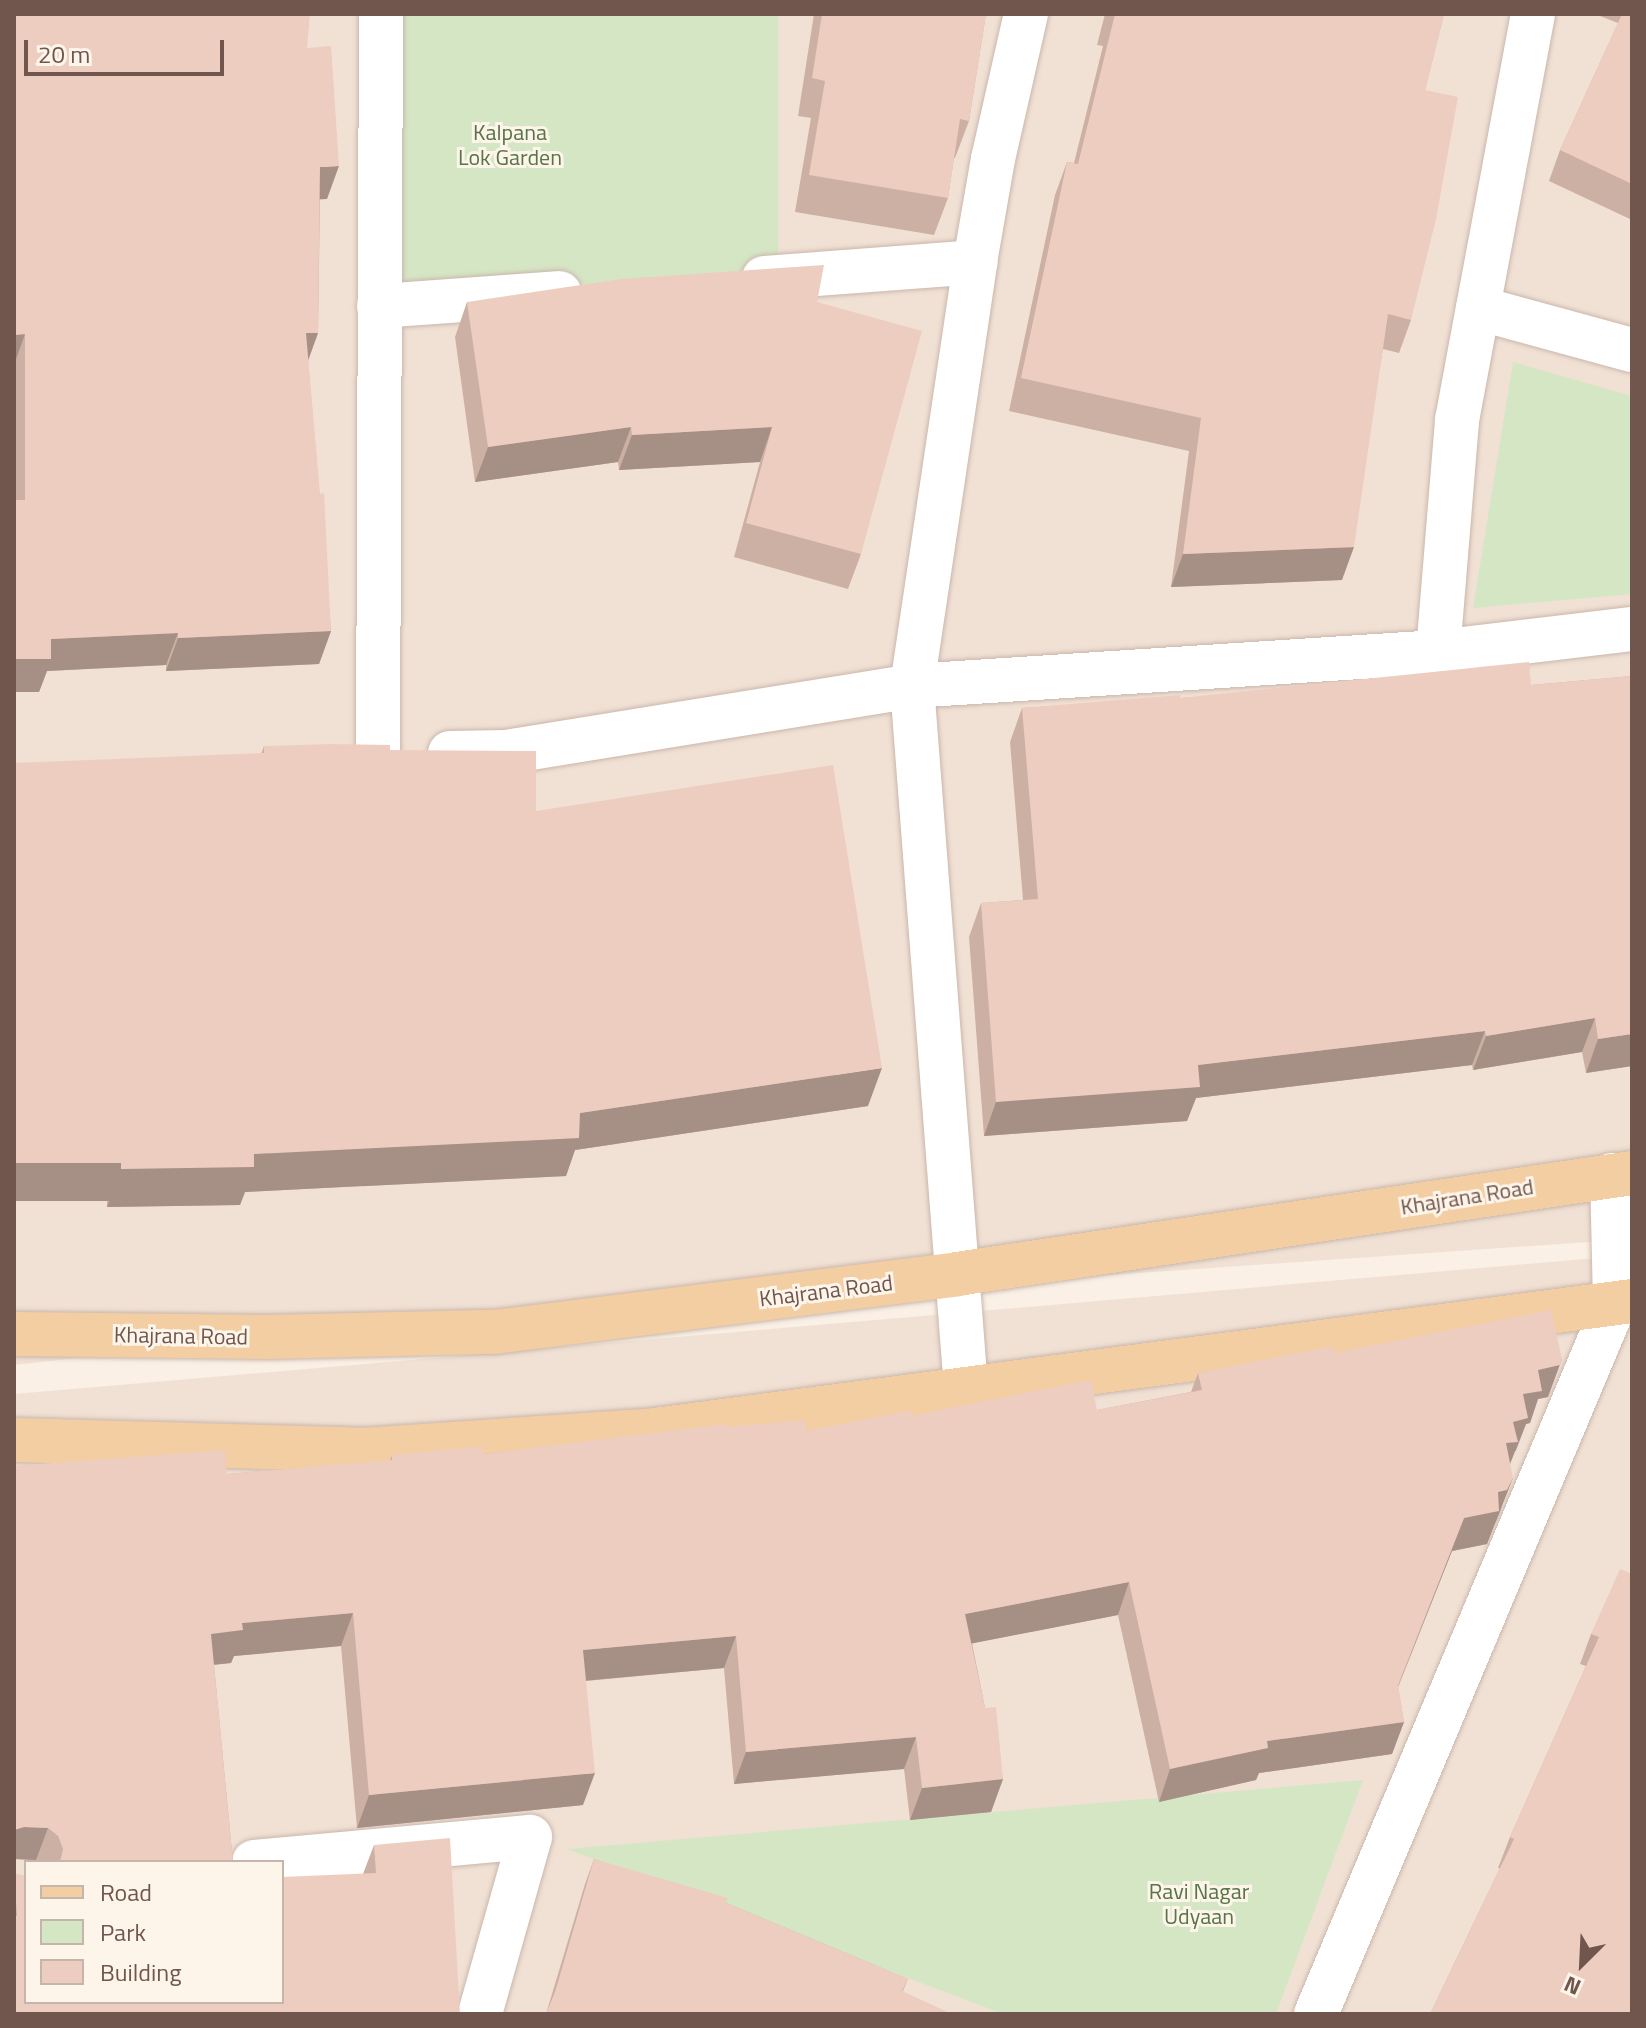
<!DOCTYPE html>
<html>
<head>
<meta charset="utf-8">
<style>
  body { margin:0 }
  #map { position:relative; width:1646px; height:2028px; overflow:hidden; background:#faf0e5; font-family:"Titillium Web",sans-serif }
  div>[style] { position:absolute }
  [style*='--x'] { left:calc(var(--x)*1px); top:calc(var(--y)*1px); width:calc(var(--w)*1px); rotate:calc(var(--a)*1deg) }
  .residential>* { inset:0; background:#f1e1d4 }
  .green>* { inset:0; background:#d5e6c5; transform-origin:0 0 }
  .roads { filter:drop-shadow(0 0 2px #cab7ac) drop-shadow(0 0 2px #cab7ac) }
  .minor>* { height:44px; margin:-22px; padding:0 22px; transform-origin:22px; border-radius:22px; background:#fff }
  .major>* { height:44px; margin:-22px; padding:0 22px; transform-origin:22px; border-radius:22px; background:#f3cea3 }
  .wall>* { inset:0; background:#ccb0a4 }
  .shaded-wall>* { inset:0; background:#a69086; transform-origin:0 0 }
  .building>* { inset:0; background:#edcdbf }
  span { translate:-50% -50%; white-space:nowrap; text-align:center; line-height:1.15; -webkit-text-stroke:6px #fdf4ea; paint-order:stroke }
  .park-label { font-size:22px; color:#577546 }
  .street-label { font-size:22px; color:#70564c }
  .frame { position:absolute; inset:0; border:16px solid #70564c; pointer-events:none }
  .legend { position:absolute; left:24px; top:1860px; width:260px; height:144px; box-sizing:border-box; background:#fdf4ea; border:2px solid #c5b5ab; margin:0; padding:10px 14px; list-style:none; font-size:24px; color:#70564c }
  .legend li { display:flex; align-items:center; gap:16px; height:40px }
  .legend b { width:40px; border:2px solid #c5b5ab }
  .north { position:absolute; left:1542px; top:1924px; width:80px; height:80px; -webkit-text-stroke:6px #fdf4ea; paint-order:stroke; rotate:204deg; font-size:22px; font-weight:700; line-height:32px; text-align:center; color:#70564c }
  .north::after { content:''; display:block; margin:auto; width:28px; height:36px; background:#70564c; clip-path:polygon(50% 0,100% 100%,50% 72%,0 100%) }
  .scale { position:absolute; left:24px; top:40px; width:200px; height:36px; box-sizing:border-box; border:4px solid #70564c; border-top:0; padding-left:10px; font-size:24px; line-height:28px; white-space:nowrap; color:#70564c; -webkit-text-stroke:6px #fdf4ea; paint-order:stroke }
</style>
</head>
<body>
<div id="map">
  <div class="residential">
    <i style="clip-path:polygon(14px 14px,1632px 14px,1632px 1239px,369px 1326px,14px 1365px)"></i>
    <i style="clip-path:polygon(evenodd,1632px 1255px,1632px 2014px,14px 2014px,14px 1394px,1632px 1255px,26px 1862px,282px 1862px,282px 2002px,26px 2002px,26px 1862px)"></i>
  </div>
  <div class="green">
    <i style="left:379px;top:14px;width:399px;height:270px"></i>
    <i style="clip-path:polygon(1513px 362px,1632px 396px,1632px 594px,1473px 608px)"></i>
    <i style="clip-path:polygon(1363px 1780px,1276px 2014px,1003px 2014px,567px 1849px)"></i>
  </div>
  <div class="roads">
    <div class="minor">
      <i style="--x:764;--y:278;--w:212;--a:-4.3"></i>
      <i style="--x:379;--y:306;--w:181;--a:-4.1"></i>
      <i style="--x:1478;--y:308;--w:160;--a:15.3"></i>
      <i style="--x:1438;--y:652;--w:233;--a:-85.3"></i>
      <i style="--x:1457;--y:420;--w:413;--a:-79.4"></i>
      <i style="--x:450;--y:753;--w:56;--a:-1"></i>
      <i style="--x:506;--y:752;--w:411;--a:-9.2"></i>
      <i style="--x:912;--y:686;--w:527;--a:-3.7"></i>
      <i style="--x:1438;--y:652;--w:195;--a:-6.8"></i>
      <i style="--x:378;--y:755;--w:741;--a:-89.77"></i>
      <i style="--x:966;--y:1389;--w:705;--a:-94.39"></i>
      <i style="--x:912;--y:686;--w:429;--a:-81.5"></i>
      <i style="--x:975;--y:262;--w:105;--a:-80.1"></i>
      <i style="--x:993;--y:159;--w:149;--a:-77.2"></i>
      <i style="--x:254;--y:1862;--w:277;--a:-5.2"></i>
      <i style="--x:530;--y:1837;--w:184;--a:105.8"></i>
      <i style="--x:1316;--y:2014;--w:771;--a:-67.19"></i>
      <i style="--x:1615;--y:1303;--w:128;--a:-91.3"></i>
    </div>
    <div class="major">
      <i style="--x:14;--y:1334;--w:253;--a:0.7"></i>
      <i style="--x:267;--y:1337;--w:227;--a:-1.3"></i>
      <i style="--x:494;--y:1332;--w:467;--a:-7.1"></i>
      <i style="--x:957;--y:1274;--w:683;--a:-8.51"></i>
      <i style="--x:14;--y:1440;--w:350;--a:1.6"></i>
      <i style="--x:364;--y:1450;--w:292;--a:-3.9"></i>
      <i style="--x:655;--y:1430;--w:985;--a:-7.52"></i>
    </div>
  </div>
  <div class="wall">
    <i style="clip-path:polygon(14px 14px,307px 48px,327px 199px,320px 199px,318px 333px,308px 361px,331px 631px,319px 664px,166px 671px,166px 665px,47px 671px,39px 692px,14px 692px)"></i>
    <i style="clip-path:polygon(814px 14px,986px 14px,969px 121px,955px 158px,954px 158px,948px 198px,934px 235px,795px 212px,811px 118px,798px 116px)"></i>
    <i style="clip-path:polygon(1105px 14px,1444px 14px,1425px 90px,1411px 320px,1399px 353px,1383px 349px,1342px 580px,1171px 587px,1189px 451px,1009px 411px,1055px 195px,1067px 162px,1074px 163px,1103px 46px,1097px 45px)"></i>
    <i style="clip-path:polygon(1601px 14px,1632px 14px,1632px 220px,1549px 181px,1560px 150px,1618px 23px,1600px 16px)"></i>
    <i style="clip-path:polygon(467px 302px,817px 302px,861px 554px,848px 589px,734px 557px,760px 462px,619px 470px,618px 462px,475px 482px,455px 337px)"></i>
    <i style="clip-path:polygon(1632px 676px,1632px 1066px,1586px 1073px,1582px 1052px,1473px 1070px,1472px 1065px,1196px 1098px,1187px 1121px,984px 1136px,969px 937px,981px 903px,1023px 900px,1010px 742px,1022px 708px,1180px 698px,1531px 685px)"></i>
    <i style="clip-path:polygon(264px 746px,390px 750px,536px 811px,868px 1106px,575px 1150px,566px 1176px,245px 1192px,240px 1205px,107px 1207px,107px 1201px)"></i>
    <i style="clip-path:polygon(1334px 1353px,1548px 1397px,1538px 1399px,1530px 1423px,1526px 1424px,1516px 1451px,1514px 1451px,1510px 1464px,1501px 1510px,1496px 1522px,1494px 1523px,1487px 1544px,1452px 1551px,1398px 1687px,1404px 1722px,1392px 1754px,1259px 1773px,1256px 1780px,1159px 1802px,1118px 1615px,972px 1643px,985px 1708px,1003px 1779px,991px 1812px,910px 1820px,904px 1769px,734px 1784px,724px 1668px,586px 1681px,583px 1805px,357px 1828px,341px 1646px,234px 1656px,231px 1663px,214px 1665px,233px 1862px,38px 1862px,36px 1860px,14px 1859px,14px 1466px,227px 1474px,390px 1461px,392px 1455px,483px 1454px,726px 1427px,806px 1431px,910px 1416px,1097px 1410px,1191px 1392px,1198px 1373px)"></i>
    <i style="clip-path:polygon(1632px 1574px,1632px 2014px,1430px 2014px,1500px 1868px,1498px 1868px,1510px 1837px,1586px 1666px,1580px 1664px,1591px 1634px)"></i>
    <i style="clip-path:polygon(374px 1845px,460px 2014px,14px 2014px,14px 1873px,26px 2002px,363px 1874px)"></i>
    <i style="clip-path:polygon(594px 1859px,726px 1903px,908px 1979px,903px 1991px,546px 2014px,585px 1884px)"></i>
  </div>
  <div class="shaded-wall">
    <i style="clip-path:polygon(339px 166px,327px 199px,308px 200px,320px 167px)"></i>
    <i style="clip-path:polygon(306px 333px,318px 333px,306px 366px)"></i>
    <i style="clip-path:polygon(25px 334px,14px 365px,14px 335px)"></i>
    <i style="clip-path:polygon(631px 427px,618px 462px,475px 482px,488px 447px)"></i>
    <i style="clip-path:polygon(772px 427px,760px 462px,619px 470px,632px 435px)"></i>
    <i style="clip-path:polygon(1354px 547px,1342px 580px,1171px 587px,1183px 554px)"></i>
    <i style="clip-path:polygon(331px 631px,319px 664px,166px 671px,178px 638px)"></i>
    <i style="clip-path:polygon(178px 633px,166px 665px,47px 671px,39px 692px,14px 692px,14px 659px,51px 639px)"></i>
    <i style="clip-path:polygon(1595px 1018px,1582px 1052px,1473px 1070px,1486px 1036px)"></i>
    <i style="clip-path:polygon(1485px 1031px,1472px 1065px,1196px 1098px,1187px 1121px,984px 1136px,996px 1102px,1198px 1065px)"></i>
    <i style="clip-path:polygon(1632px 1034px,1632px 1066px,1586px 1073px,1598px 1039px)"></i>
    <i style="clip-path:polygon(882px 1068px,868px 1106px,575px 1150px,566px 1176px,245px 1192px,240px 1205px,107px 1207px,121px 1169px,254px 1154px,580px 1113px)"></i>
    <i style="left:14px;top:1163px;width:107px;height:38px"></i>
    <i style="clip-path:polygon(1562px 1359px,1548px 1397px,1538px 1399px,1530px 1423px,1526px 1424px,1506px 1474px,1494px 1476px,1523px 1394px,1538px 1370px)"></i>
    <i style="clip-path:polygon(1513px 1478px,1487px 1544px,1452px 1551px,1386px 1718px,1464px 1518px,1498px 1492px)"></i>
    <i style="clip-path:polygon(1129px 1582px,1118px 1615px,954px 1647px,965px 1614px)"></i>
    <i style="clip-path:polygon(353px 1613px,341px 1646px,234px 1656px,231px 1663px,200px 1666px,211px 1634px,242px 1623px)"></i>
    <i style="clip-path:polygon(736px 1636px,724px 1668px,571px 1682px,583px 1650px)"></i>
    <i style="clip-path:polygon(1404px 1722px,1392px 1754px,1259px 1773px,1256px 1780px,1159px 1802px,1170px 1769px,1267px 1741px)"></i>
    <i style="clip-path:polygon(916px 1737px,904px 1769px,734px 1784px,746px 1752px)"></i>
    <i style="clip-path:polygon(595px 1773px,583px 1805px,357px 1828px,369px 1795px)"></i>
    <i style="clip-path:polygon(1003px 1779px,991px 1812px,910px 1820px,922px 1788px)"></i>
    <i style="clip-path:polygon(24px 1827px,48px 1828px,36px 1860px,14px 1859px,14px 1830px)"></i>
  </div>
  <div class="building">
    <i style="clip-path:polygon(14px 14px,310px 14px,307px 48px,331px 46px,339px 166px,320px 167px,318px 333px,306px 333px,320px 494px,324px 493px,331px 631px,178px 638px,178px 633px,51px 639px,51px 659px,14px 659px,14px 500px,25px 500px,25px 334px,14px 335px)"></i>
    <i style="clip-path:polygon(822px 14px,986px 14px,969px 121px,960px 119px,948px 198px,809px 175px,825px 81px,812px 78px)"></i>
    <i style="clip-path:polygon(1115px 14px,1444px 14px,1425px 90px,1458px 97px,1436px 219px,1411px 320px,1388px 314px,1354px 547px,1183px 554px,1201px 418px,1021px 378px,1067px 162px,1078px 164px)"></i>
    <i style="clip-path:polygon(1622px 14px,1632px 14px,1632px 184px,1560px 150px)"></i>
    <i style="clip-path:polygon(824px 265px,817px 302px,922px 331px,861px 554px,746px 523px,772px 427px,632px 435px,631px 427px,488px 447px,467px 302px,621px 279px)"></i>
    <i style="clip-path:polygon(1529px 662px,1531px 685px,1632px 676px,1632px 1034px,1598px 1039px,1595px 1018px,1486px 1036px,1485px 1031px,1198px 1065px,1200px 1087px,996px 1102px,981px 903px,1038px 899px,1022px 708px,1180px 695px,1180px 698px)"></i>
    <i style="clip-path:polygon(331px 744px,390px 745px,390px 750px,536px 751px,536px 811px,833px 765px,882px 1068px,580px 1113px,579px 1138px,254px 1154px,254px 1167px,121px 1169px,121px 1163px,14px 1163px,14px 763px,264px 753px,264px 746px)"></i>
    <i style="clip-path:polygon(1551px 1310px,1562px 1359px,1560px 1365px,1538px 1370px,1542px 1391px,1523px 1394px,1528px 1418px,1513px 1422px,1518px 1442px,1506px 1443px,1513px 1478px,1507px 1490px,1498px 1492px,1499px 1511px,1464px 1518px,1398px 1685px,1404px 1722px,1267px 1741px,1268px 1748px,1170px 1769px,1129px 1582px,965px 1614px,985px 1708px,996px 1707px,1003px 1779px,922px 1788px,916px 1737px,746px 1752px,736px 1636px,583px 1650px,595px 1773px,369px 1795px,353px 1613px,242px 1623px,243px 1630px,211px 1634px,233px 1862px,60px 1862px,63px 1849px,58px 1836px,48px 1828px,24px 1827px,14px 1830px,14px 1466px,225px 1450px,227px 1474px,392px 1460px,392px 1455px,482px 1446px,483px 1454px,725px 1424px,726px 1427px,805px 1420px,806px 1431px,912px 1410px,910px 1416px,1091px 1380px,1097px 1410px,1202px 1390px,1198px 1373px,1333px 1346px,1334px 1353px)"></i>
    <i style="clip-path:polygon(1620px 1569px,1632px 1574px,1632px 2014px,1622px 2012px,1621px 2014px,1430px 2014px,1514px 1839px,1510px 1837px,1599px 1637px,1591px 1634px)"></i>
    <i style="clip-path:polygon(450px 1838px,460px 2014px,14px 2014px,14px 1916px,17px 1916px,14px 1873px,26px 1876px,26px 2002px,282px 2002px,282px 1877px,376px 1873px,374px 1845px)"></i>
    <i style="clip-path:polygon(594px 1859px,728px 1898px,726px 1903px,908px 1979px,902px 1991px,952px 2014px,546px 2014px,555px 1992px)"></i>
  </div>
  <div class="park-label">
    <span style="left:510px;top:145px">Kalpana<br>Lok Garden</span>
    <span style="left:1199px;top:1904px">Ravi Nagar<br>Udyaan</span>
  </div>
  <div class="street-label">
    <span style="left:1467px;top:1197px;rotate:-9deg">Khajrana Road</span>
    <span style="left:826px;top:1291px;rotate:-7deg">Khajrana Road</span>
    <span style="left:181px;top:1336px;rotate:1deg">Khajrana Road</span>
  </div>
  <div class="frame"></div>
  <ul class="legend">
  <li><b style="height:10px;background:#f3cea3"></b>Road</li>
  <li><b style="height:22px;background:#d5e6c5"></b>Park</li>
  <li><b style="height:22px;background:#edcdbf"></b>Building</li>
  </ul>
  <div class="north">N</div>
  <div class="scale">20 m</div>
</div>
</body>
</html>
